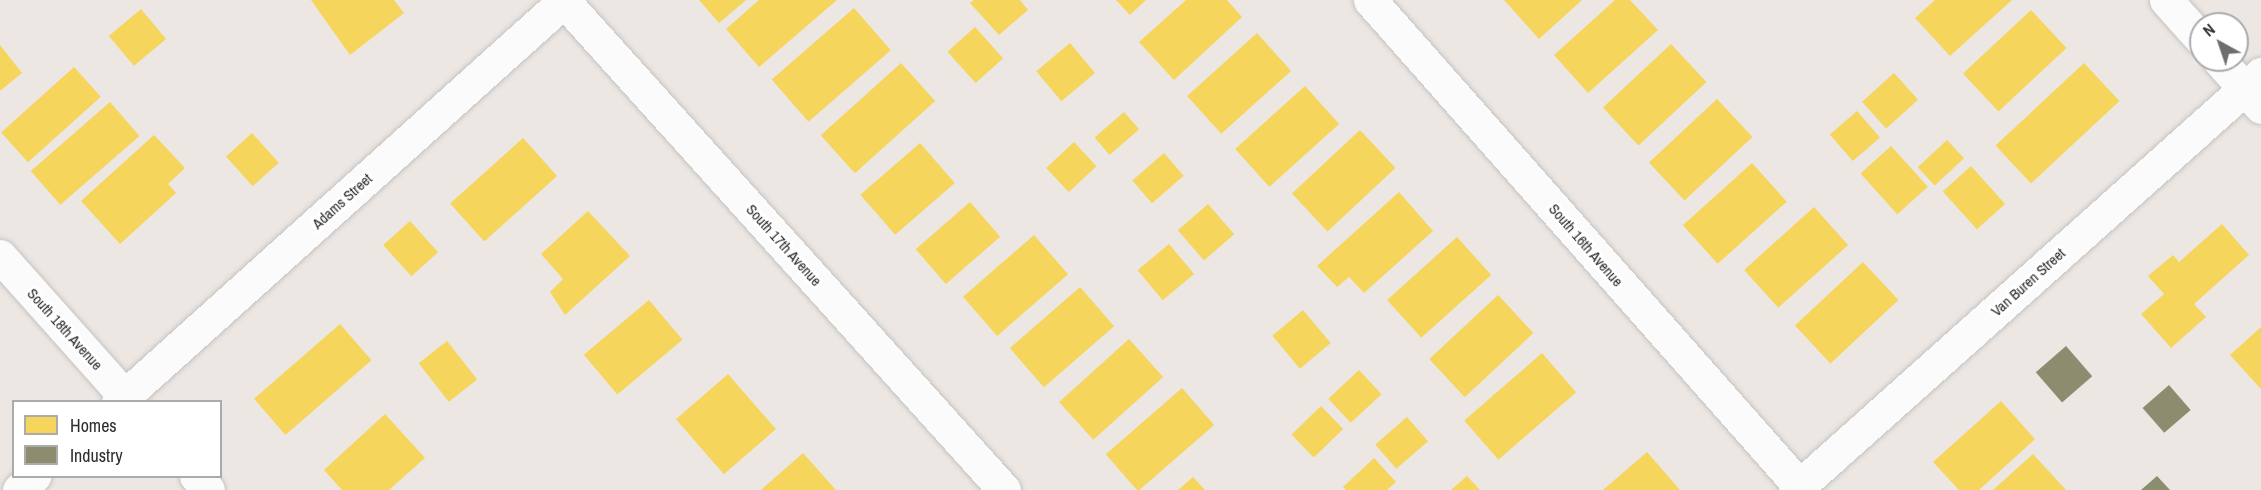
<!DOCTYPE html>
<html>
<head>
<meta charset="utf-8">
<style>
  body { margin:0 }
  #map { position:relative; width:2261px; height:490px; overflow:hidden; background:#ece7e2; font-family:"Archivo Narrow",sans-serif }
  div>[style] { position:absolute }
  [style*='--x'] { left:calc(var(--x)*1px); top:calc(var(--y)*1px); width:calc(var(--w)*1px); rotate:calc(var(--a)*1deg) }
  .homes>* { inset:0; background:#f6d55c; transform-origin:0 0 }
  .industry>* { inset:0; background:#8c8c6e; transform-origin:0 0 }
  .roads { filter:drop-shadow(0 0 2px #c5c3c3) drop-shadow(0 0 2px #c5c3c3) }
  .street>* { height:33px; margin:-16.5px; padding:0 16.5px; transform-origin:16.5px; border-radius:16.5px; background:#fcfbfb }
  .secondary>* { height:33px; margin:-16.5px; padding:0 16.5px; transform-origin:16.5px; border-radius:16.5px; background:#fcfbfb }
  span { translate:-50% -50%; white-space:nowrap; text-align:center; line-height:1.15; -webkit-text-stroke:6px #fff; paint-order:stroke }
  .street-label { font-size:15px; color:#2d2d2d }
  .legend { position:absolute; left:12px; top:400px; width:210px; height:78px; box-sizing:border-box; background:#fff; border:2px solid #ababab; margin:0; padding:8px 10px; list-style:none; font-size:18px; color:#2d2d2d }
  .legend li { display:flex; align-items:center; gap:12px; height:30px }
  .legend b { width:30px; border:2px solid #ababab }
  .north { position:absolute; left:2189px; top:12px; width:60px; height:60px; box-sizing:border-box; background:#fff; border:2px solid #ababab; border-radius:50%; rotate:320deg; font-size:16px; font-weight:700; line-height:24px; text-align:center; color:#2d2d2d }
  .north::after { content:''; display:block; margin:auto; width:21px; height:27px; background:#706e6c; clip-path:polygon(50% 0,100% 100%,50% 72%,0 100%) }
</style>
</head>
<body>
<div id="map">
  <div class="homes">
    <i style="clip-path:polygon(311px 0,394px 0,404px 13px,350px 55px)"></i>
    <i style="clip-path:polygon(699px 0,746px 0,719px 23px)"></i>
    <i style="clip-path:polygon(759px 0,837px 0,759px 67px,726px 29px)"></i>
    <i style="clip-path:polygon(974px 0,1020px 0,1028px 10px,999px 35px,970px 3px)"></i>
    <i style="clip-path:polygon(1116px 0,1146px 0,1130px 15px)"></i>
    <i style="clip-path:polygon(1186px 0,1227px 0,1242px 17px,1174px 80px,1139px 42px)"></i>
    <i style="clip-path:polygon(1504px 0,1582px 0,1539px 39px)"></i>
    <i style="clip-path:polygon(1615px 0,1630px 0,1658px 30px,1588px 93px,1554px 55px)"></i>
    <i style="clip-path:polygon(1935px 0,2012px 0,1950px 56px,1915px 18px)"></i>
    <i style="left:854px;top:8px;width:56px;height:109px;rotate:49deg"></i>
    <i style="left:141px;top:9px;width:39px;height:42px;rotate:50deg"></i>
    <i style="left:2031px;top:10px;width:52px;height:93px;rotate:47deg"></i>
    <i style="left:975px;top:27px;width:42px;height:37px;rotate:48deg"></i>
    <i style="left:1257px;top:33px;width:51px;height:94px;rotate:48deg"></i>
    <i style="left:1070px;top:43px;width:39px;height:44px;rotate:50deg"></i>
    <i style="left:1671px;top:44px;width:52px;height:93px;rotate:47deg"></i>
    <i style="clip-path:polygon(0 45px,22px 73px,0 91px)"></i>
    <i style="left:901px;top:63px;width:51px;height:108px;rotate:48deg"></i>
    <i style="left:2084px;top:63px;width:52px;height:121px;rotate:47deg"></i>
    <i style="left:74px;top:67px;width:40px;height:98px;rotate:48deg"></i>
    <i style="left:1894px;top:73px;width:36px;height:43px;rotate:48deg"></i>
    <i style="left:1305px;top:86px;width:51px;height:94px;rotate:48deg"></i>
    <i style="left:1717px;top:99px;width:52px;height:93px;rotate:47deg"></i>
    <i style="left:110px;top:102px;width:45px;height:105px;rotate:49deg"></i>
    <i style="left:1857px;top:111px;width:35px;height:36px;rotate:49deg"></i>
    <i style="left:1124px;top:112px;width:23px;height:39px;rotate:49deg"></i>
    <i style="left:1360px;top:130px;width:52px;height:93px;rotate:47deg"></i>
    <i style="left:252px;top:133px;width:40px;height:35px;rotate:48deg"></i>
    <i style="clip-path:polygon(154px 135px,185px 168px,168px 184px,176px 193px,120px 244px,81px 201px)"></i>
    <i style="left:523px;top:138px;width:51px;height:98px;rotate:48deg"></i>
    <i style="left:1947px;top:140px;width:25px;height:40px;rotate:47deg"></i>
    <i style="left:1074px;top:142px;width:33px;height:38px;rotate:47deg"></i>
    <i style="left:920px;top:143px;width:53px;height:79px;rotate:49deg"></i>
    <i style="left:1891px;top:146px;width:55px;height:41px;rotate:48deg"></i>
    <i style="left:1164px;top:153px;width:30px;height:42px;rotate:49deg"></i>
    <i style="left:1752px;top:163px;width:52px;height:93px;rotate:48deg"></i>
    <i style="left:1971px;top:166px;width:51px;height:38px;rotate:48deg"></i>
    <i style="clip-path:polygon(1399px 192px,1433px 231px,1364px 293px,1349px 277px,1337px 287px,1317px 266px)"></i>
    <i style="left:970px;top:202px;width:46px;height:72px;rotate:49deg"></i>
    <i style="left:1208px;top:204px;width:40px;height:40px;rotate:49deg"></i>
    <i style="left:1814px;top:207px;width:51px;height:94px;rotate:48deg"></i>
    <i style="clip-path:polygon(588px 211px,630px 256px,565px 315px,550px 292px,563px 279px,541px 254px)"></i>
    <i style="left:410px;top:221px;width:42px;height:36px;rotate:48deg"></i>
    <i style="clip-path:polygon(2222px 224px,2249px 255px,2194px 304px,2206px 317px,2171px 348px,2141px 314px,2164px 294px,2148px 276px,2173px 255px,2179px 262px)"></i>
    <i style="left:1034px;top:235px;width:52px;height:94px;rotate:49deg"></i>
    <i style="left:1457px;top:237px;width:51px;height:94px;rotate:48deg"></i>
    <i style="left:1169px;top:244px;width:39px;height:41px;rotate:50deg"></i>
    <i style="left:1863px;top:262px;width:52px;height:93px;rotate:47deg"></i>
    <i style="left:1080px;top:287px;width:52px;height:93px;rotate:49deg"></i>
    <i style="left:1498px;top:295px;width:52px;height:94px;rotate:47deg"></i>
    <i style="left:649px;top:300px;width:52px;height:85px;rotate:50deg"></i>
    <i style="left:1303px;top:310px;width:43px;height:40px;rotate:50deg"></i>
    <i style="left:340px;top:324px;width:48px;height:114px;rotate:49deg"></i>
    <i style="clip-path:polygon(2261px 327px,2261px 389px,2230px 355px)"></i>
    <i style="left:1129px;top:339px;width:51px;height:94px;rotate:48deg"></i>
    <i style="left:447px;top:341px;width:49px;height:36px;rotate:52deg"></i>
    <i style="left:1542px;top:353px;width:52px;height:103px;rotate:49deg"></i>
    <i style="left:1359px;top:370px;width:33px;height:42px;rotate:47deg"></i>
    <i style="left:728px;top:374px;width:73px;height:69px;rotate:49deg"></i>
    <i style="left:1182px;top:388px;width:49px;height:101px;rotate:49deg"></i>
    <i style="clip-path:polygon(2001px 401px,2035px 439px,1979px 490px,1959px 490px,1933px 462px)"></i>
    <i style="left:1321px;top:406px;width:32px;height:41px;rotate:46deg"></i>
    <i style="clip-path:polygon(385px 414px,425px 458px,389px 490px,342px 490px,324px 470px)"></i>
    <i style="left:1407px;top:417px;width:32px;height:42px;rotate:49deg"></i>
    <i style="clip-path:polygon(1647px 452px,1680px 490px,1603px 490px)"></i>
    <i style="clip-path:polygon(803px 453px,836px 490px,761px 490px)"></i>
    <i style="clip-path:polygon(2033px 454px,2066px 490px,1993px 490px)"></i>
    <i style="clip-path:polygon(1374px 458px,1396px 482px,1387px 490px,1346px 490px,1343px 487px)"></i>
    <i style="clip-path:polygon(1467px 476px,1480px 490px,1451px 490px)"></i>
    <i style="clip-path:polygon(1193px 477px,1205px 490px,1178px 490px)"></i>
  </div>
  <div class="industry">
    <i style="left:2066px;top:346px;width:40px;height:40px;rotate:49deg"></i>
    <i style="left:2169px;top:385px;width:33px;height:35px;rotate:49deg"></i>
    <i style="clip-path:polygon(2157px 476px,2170px 490px,2141px 490px)"></i>
  </div>
  <div class="roads">
    <div class="street">
      <i style="--x:1370;--y:0;--w:654;--a:48.53"></i>
      <i style="--x:2166;--y:0;--w:52;--a:48.1"></i>
      <i style="--x:2219;--y:60;--w:63;--a:48.2"></i>
      <i style="--x:0;--y:256;--w:195;--a:48.3"></i>
      <i style="--x:118;--y:402;--w:601;--a:-41.97"></i>
      <i style="--x:196;--y:476;--w:18;--a:49"></i>
      <i style="--x:19;--y:490;--w:21;--a:-43"></i>
      <i style="--x:1795;--y:490;--w:625;--a:-41.76"></i>
    </div>
    <div class="secondary">
      <i style="--x:563;--y:0;--w:659;--a:48.01"></i>
    </div>
  </div>
  <div class="street-label">
    <span style="left:342px;top:201px;rotate:-42deg">Adams Street</span>
    <span style="left:784px;top:245px;rotate:48deg">South 17th Avenue</span>
    <span style="left:1586px;top:245px;rotate:49deg">South 16th Avenue</span>
    <span style="left:2028px;top:282px;rotate:-42deg">Van Buren Street</span>
    <span style="left:65px;top:329px;rotate:48deg">South 18th Avenue</span>
  </div>
  <ul class="legend">
  <li><b style="height:16px;background:#f6d55c"></b>Homes</li>
  <li><b style="height:16px;background:#8c8c6e"></b>Industry</li>
  </ul>
  <div class="north">N</div>
</div>
</body>
</html>
